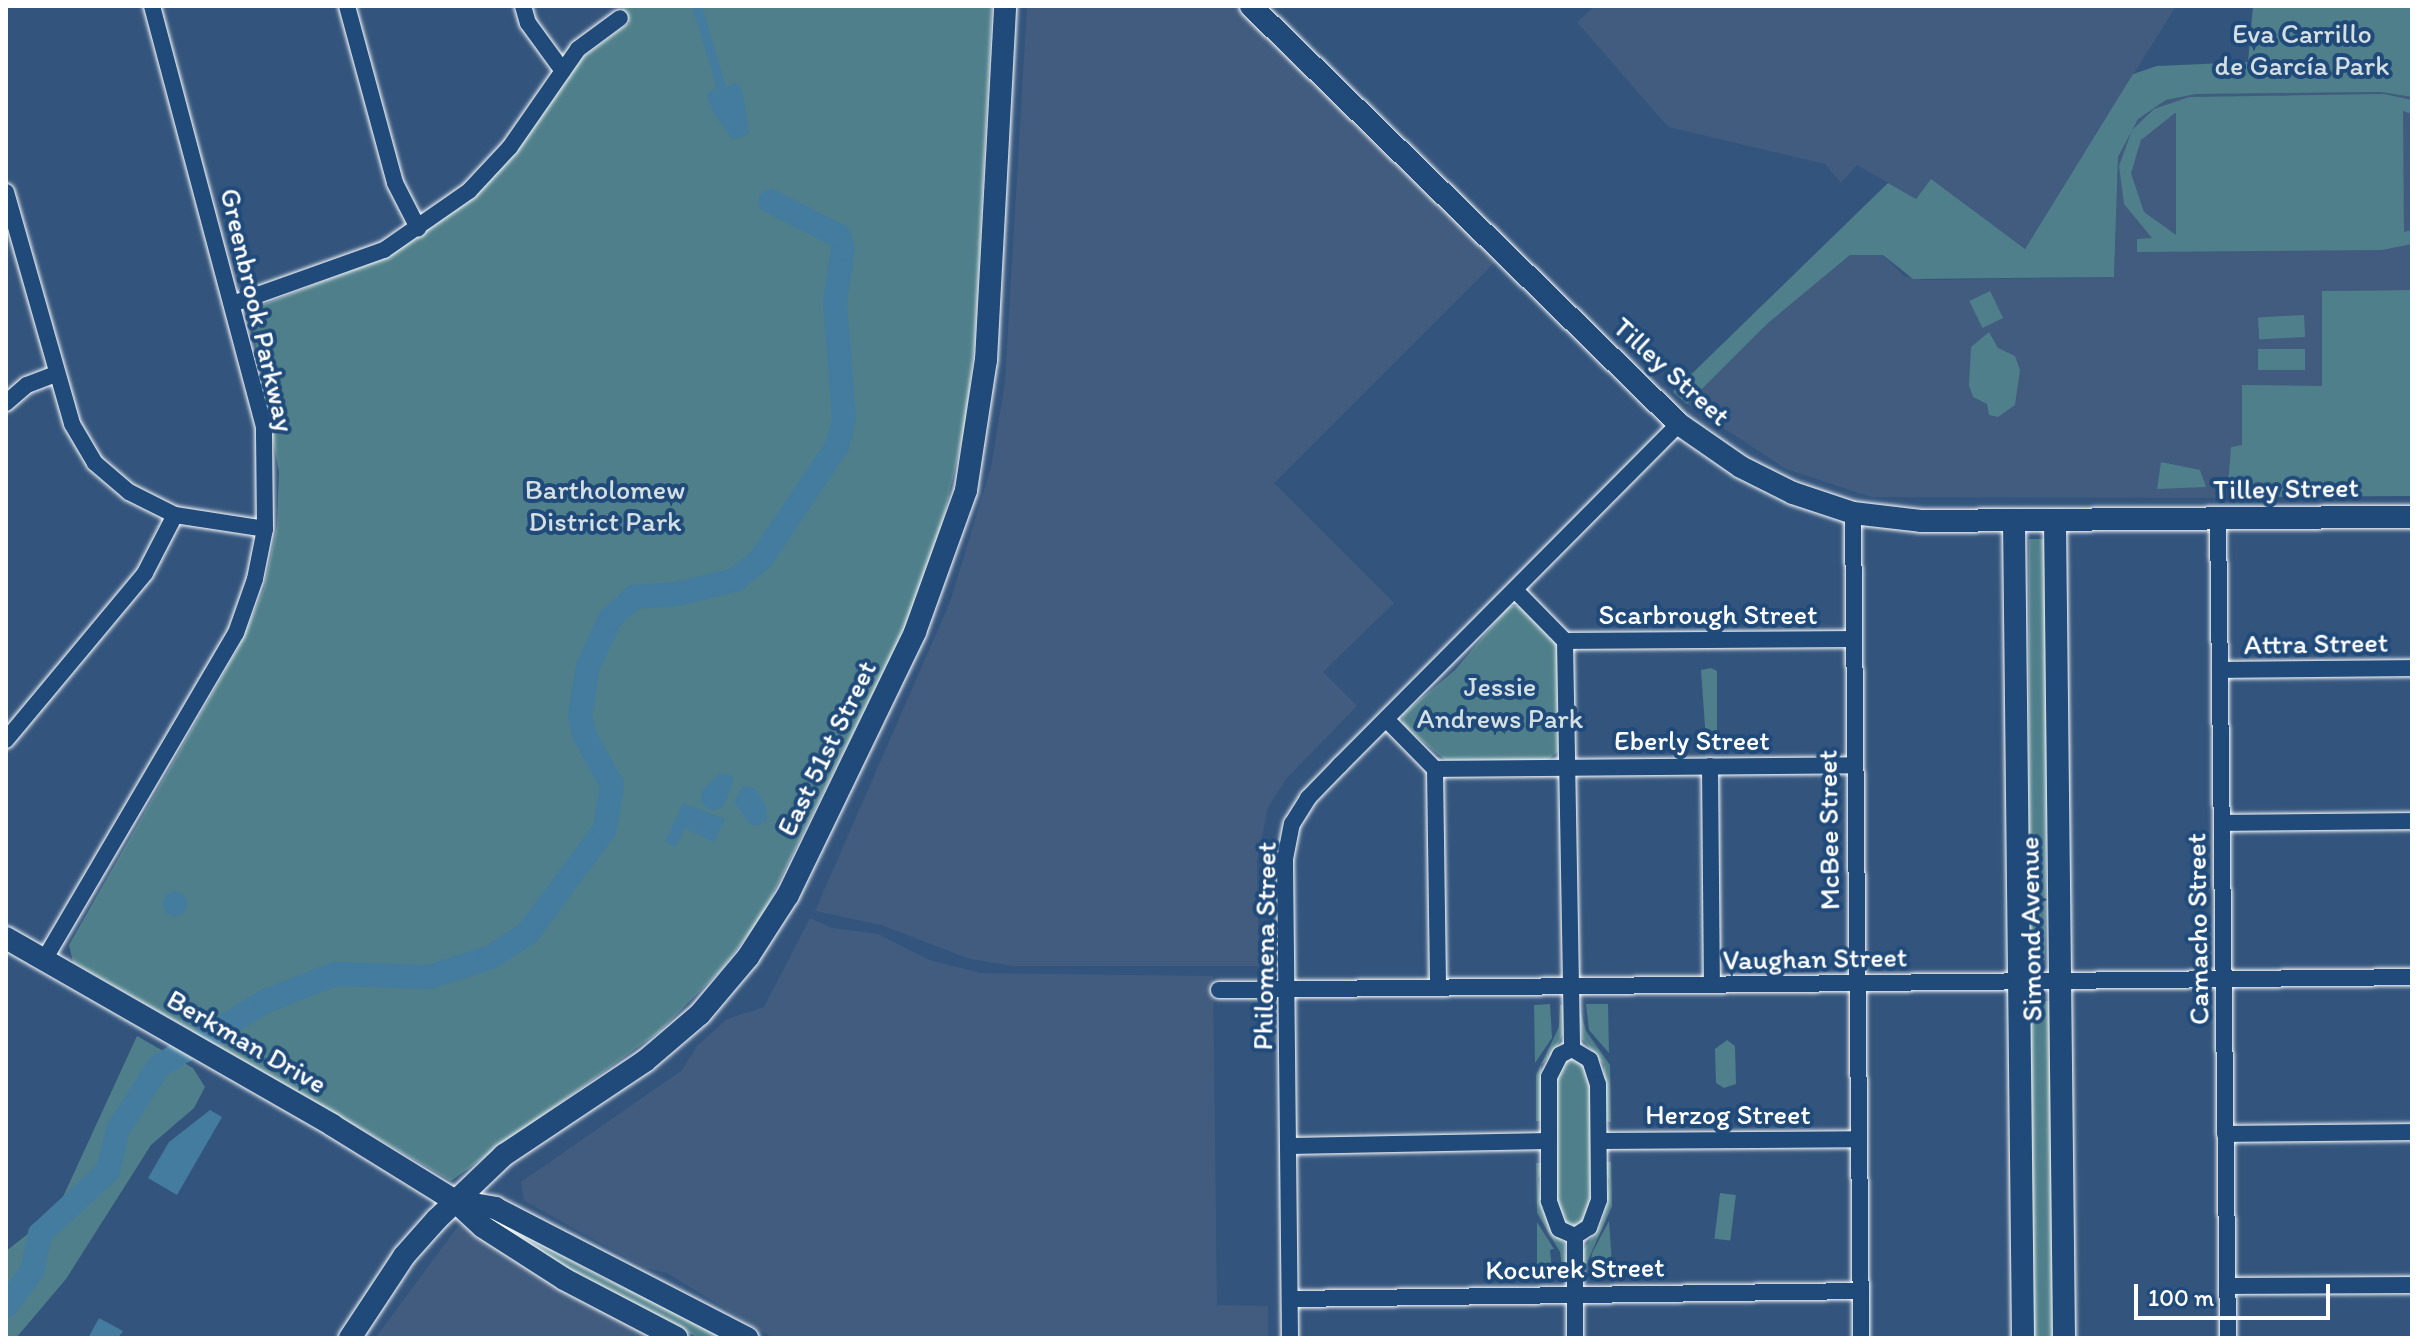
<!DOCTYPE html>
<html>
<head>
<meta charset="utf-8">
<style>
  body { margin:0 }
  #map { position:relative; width:2418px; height:1344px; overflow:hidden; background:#33547c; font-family:Itim,sans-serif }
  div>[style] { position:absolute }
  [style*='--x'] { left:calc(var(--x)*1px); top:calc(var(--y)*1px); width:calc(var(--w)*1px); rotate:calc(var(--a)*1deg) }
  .built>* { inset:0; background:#415c7e }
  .green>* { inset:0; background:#4f7f8a; transform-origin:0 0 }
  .water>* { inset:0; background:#437c9e }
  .round { border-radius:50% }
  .river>* { height:24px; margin:-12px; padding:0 12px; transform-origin:12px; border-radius:12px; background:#437c9e }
  .roads { filter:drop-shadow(0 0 2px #fff) drop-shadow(0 0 2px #fff) }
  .street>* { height:16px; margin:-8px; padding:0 8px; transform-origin:8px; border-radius:8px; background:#1f4a7a }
  .secondary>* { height:22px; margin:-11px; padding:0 11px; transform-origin:11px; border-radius:11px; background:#1f4a7a }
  span { translate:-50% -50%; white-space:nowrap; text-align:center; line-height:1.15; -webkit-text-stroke:8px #1f4a7a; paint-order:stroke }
  .park-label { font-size:28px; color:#d3dfe2 }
  .street-label { font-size:28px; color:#fff }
  .frame { position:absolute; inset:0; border:8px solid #fff; pointer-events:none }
  .scale { position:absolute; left:2134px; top:1284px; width:196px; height:36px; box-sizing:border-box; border:4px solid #fff; border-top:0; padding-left:10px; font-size:24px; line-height:28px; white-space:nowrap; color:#fff; -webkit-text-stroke:6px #1f4a7a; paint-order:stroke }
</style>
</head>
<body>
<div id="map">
  <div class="built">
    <i style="clip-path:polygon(1027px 6px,1236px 6px,1498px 259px,1274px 483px,1394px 603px,1323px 672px,1357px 706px,1286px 779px,1268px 808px,1257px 861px,1259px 966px,1013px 966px,970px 959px,881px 925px,815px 911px,950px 602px,991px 467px,1005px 382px)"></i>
    <i style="clip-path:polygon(1595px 6px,2176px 6px,2025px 249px,1931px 180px,1916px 199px,1857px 165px,1841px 183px,1825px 164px,1668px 127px,1577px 22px)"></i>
    <i style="clip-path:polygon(2381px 92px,2412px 97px,2412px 290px,2323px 291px,2322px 386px,2242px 445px,2231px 447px,2229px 498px,1871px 497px,1786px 469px,1687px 404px,1767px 324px,1850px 255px,1883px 255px,1904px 276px,1924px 280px,2114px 277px,2118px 157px,2138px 119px,2166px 100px,2196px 94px)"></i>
    <i style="clip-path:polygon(810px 918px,832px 928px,878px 934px,929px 960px,981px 973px,1213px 976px,1217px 1305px,1268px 1306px,1268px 1338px,773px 1338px,667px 1273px,646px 1268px,524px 1201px,521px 1182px,681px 1071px,697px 1046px,727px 1019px,764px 1007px)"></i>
    <i style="clip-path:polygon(459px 1225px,482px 1228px,674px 1338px,375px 1338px)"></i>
  </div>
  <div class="green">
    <i style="clip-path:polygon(621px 6px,992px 6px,975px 340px,965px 426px,938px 542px,902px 635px,761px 918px,720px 971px,659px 1032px,451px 1181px,73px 962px,69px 945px,241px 643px,264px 588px,277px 526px,279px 472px,249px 310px,384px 258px,468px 202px,524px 141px,579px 60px,629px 23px)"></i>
    <i style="clip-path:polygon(2253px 6px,2412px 6px,2412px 97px,2381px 92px,2196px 94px,2166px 100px,2138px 119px,2118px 157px,2114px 277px,1913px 279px,1883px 255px,1850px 255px,1767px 324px,1687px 404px,1673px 392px,1888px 183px,1916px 199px,1931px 179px,2025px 249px,2133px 74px,2157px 66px,2248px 62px)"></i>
    <i style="clip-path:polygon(evenodd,2384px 94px,2412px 100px,2412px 114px,2403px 111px,2404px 232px,2412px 230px,2412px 244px,2382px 250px,2137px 252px,2137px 239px,2152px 238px,2124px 204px,2119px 166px,2132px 130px,2154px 109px,2189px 97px,2384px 94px,2175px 113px,2176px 113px,2176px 235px,2144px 212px,2131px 173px,2141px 140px,2175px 113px)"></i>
    <i style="clip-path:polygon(2412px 290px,2412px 496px,2227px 497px,2231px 447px,2242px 445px,2242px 385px,2322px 386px,2322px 291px)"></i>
    <i style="left:1990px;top:291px;width:30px;height:23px;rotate:64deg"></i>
    <i style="left:2304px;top:315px;width:22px;height:46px;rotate:87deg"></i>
    <i style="clip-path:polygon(1989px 332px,1998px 348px,2015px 356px,2020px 370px,2015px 405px,1998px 417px,1989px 415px,1987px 404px,1973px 397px,1969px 385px,1971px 347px)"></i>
    <i style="left:2305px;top:349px;width:21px;height:47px;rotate:90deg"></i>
    <i style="clip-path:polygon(2161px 462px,2200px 470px,2206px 487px,2157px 489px)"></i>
    <i style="clip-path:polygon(2029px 539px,2050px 539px,2045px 960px,2033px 960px,2029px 944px)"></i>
    <i style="clip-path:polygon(1509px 606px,1521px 606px,1557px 643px,1558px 752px,1547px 760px,1445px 760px,1403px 725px,1402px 715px,1455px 670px)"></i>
    <i style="clip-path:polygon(1711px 668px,1717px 671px,1717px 738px,1706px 740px,1701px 670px)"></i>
    <i style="left:2024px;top:1001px;width:31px;height:337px"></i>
    <i style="clip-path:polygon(1550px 1004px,1552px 1038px,1535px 1063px,1534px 1005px)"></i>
    <i style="clip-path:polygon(1586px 1004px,1608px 1004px,1609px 1053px,1589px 1030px)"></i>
    <i style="clip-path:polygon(1560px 1005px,1564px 1005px,1565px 1029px,1556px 1050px,1541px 1065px,1544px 1121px,1536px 1121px,1536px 1075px,1559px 1027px)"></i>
    <i style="clip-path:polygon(1579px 1006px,1586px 1031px,1610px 1065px,1611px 1122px,1602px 1121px,1604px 1065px,1582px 1039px)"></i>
    <i style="clip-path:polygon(137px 1036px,193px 1068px,205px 1087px,194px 1108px,151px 1145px,66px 1279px,16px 1338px,6px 1338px,6px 1251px,56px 1212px)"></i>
    <i style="clip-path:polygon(1727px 1040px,1735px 1046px,1736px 1084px,1724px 1088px,1716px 1083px,1715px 1049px)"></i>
    <i style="clip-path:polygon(1565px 1058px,1580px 1058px,1592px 1083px,1593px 1200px,1586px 1218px,1575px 1226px,1563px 1221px,1557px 1209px,1553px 1089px)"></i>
    <i style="clip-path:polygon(1603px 1162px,1611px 1162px,1612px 1206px,1582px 1274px,1583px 1250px,1601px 1225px,1607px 1204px,1609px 1180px)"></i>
    <i style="clip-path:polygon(1536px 1163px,1544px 1163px,1538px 1179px,1542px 1210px,1565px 1245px,1568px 1274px,1563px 1274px,1560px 1252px,1537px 1213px)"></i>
    <i style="left:1720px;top:1193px;width:16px;height:46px;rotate:7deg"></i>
    <i style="clip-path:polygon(492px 1218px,601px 1277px,731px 1338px,699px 1338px,648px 1315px,518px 1241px)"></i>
    <i style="clip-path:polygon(1609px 1221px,1613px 1278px,1589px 1278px,1592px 1253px)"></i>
    <i style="clip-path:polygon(1537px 1222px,1554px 1249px,1550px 1250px,1553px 1278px,1537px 1278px)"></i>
  </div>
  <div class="water">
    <i style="clip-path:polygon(692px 6px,702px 6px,726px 87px,737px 83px,743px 92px,749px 134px,733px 140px,713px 112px,706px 94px,717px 88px)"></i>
    <i style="clip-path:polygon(719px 774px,731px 775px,733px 781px,723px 807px,712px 811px,702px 805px,701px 791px)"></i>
    <i style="clip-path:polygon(743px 785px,756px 789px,766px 806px,767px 820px,758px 826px,750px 824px,734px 802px)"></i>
    <i style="clip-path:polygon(683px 803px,725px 819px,714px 842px,685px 828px,676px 847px,665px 842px)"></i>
    <i class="round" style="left:163px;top:892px;width:24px;height:24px"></i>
    <i style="clip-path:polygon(210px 1110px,222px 1117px,177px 1195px,148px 1178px,169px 1142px)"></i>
    <i style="clip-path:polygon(99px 1318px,123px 1331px,118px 1338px,88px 1338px)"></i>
  </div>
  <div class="river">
    <i style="--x:6;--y:1306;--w:44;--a:-53.4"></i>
    <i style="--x:32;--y:1271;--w:38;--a:-78"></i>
    <i style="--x:40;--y:1234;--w:93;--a:-42.8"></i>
    <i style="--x:108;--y:1171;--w:43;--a:-76.6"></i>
    <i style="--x:118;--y:1129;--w:75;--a:-56.9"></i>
    <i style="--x:159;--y:1066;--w:125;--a:-31.3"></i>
    <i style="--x:266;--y:1001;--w:74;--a:-21.4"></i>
    <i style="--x:335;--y:974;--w:94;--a:1.8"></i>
    <i style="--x:429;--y:977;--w:65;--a:-17.9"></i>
    <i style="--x:491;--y:957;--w:44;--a:-33"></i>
    <i style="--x:528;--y:933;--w:129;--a:-53.5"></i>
    <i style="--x:605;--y:829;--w:45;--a:-81"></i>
    <i style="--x:612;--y:785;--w:58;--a:-118.8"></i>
    <i style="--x:584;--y:734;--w:19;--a:-102"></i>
    <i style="--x:580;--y:715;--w:49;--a:-80.5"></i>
    <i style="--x:588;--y:667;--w:53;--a:-65.4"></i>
    <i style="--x:610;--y:619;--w:33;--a:-43"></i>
    <i style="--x:634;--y:597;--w:43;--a:-4"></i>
    <i style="--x:677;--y:594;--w:60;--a:-13.6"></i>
    <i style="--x:735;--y:580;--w:33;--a:-39"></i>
    <i style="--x:761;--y:559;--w:136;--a:-56.1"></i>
    <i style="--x:837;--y:446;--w:28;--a:-75"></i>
    <i style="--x:844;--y:419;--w:118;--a:-94.4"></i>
    <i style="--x:835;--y:301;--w:54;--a:-81.4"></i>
    <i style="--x:843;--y:248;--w:13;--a:-108"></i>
    <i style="--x:839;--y:236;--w:77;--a:-153.1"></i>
  </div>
  <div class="roads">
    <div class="street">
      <i style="--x:347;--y:6;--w:183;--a:74.8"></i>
      <i style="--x:395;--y:183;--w:51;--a:62.9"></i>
      <i style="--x:523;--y:6;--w:18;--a:74"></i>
      <i style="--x:528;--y:23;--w:59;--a:53.9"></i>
      <i style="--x:6;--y:192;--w:241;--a:74.1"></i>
      <i style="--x:72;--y:424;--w:45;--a:59.5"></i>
      <i style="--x:95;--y:463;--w:45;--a:40.5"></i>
      <i style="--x:129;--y:492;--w:51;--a:26.6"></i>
      <i style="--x:175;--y:515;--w:91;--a:8.8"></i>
      <i style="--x:235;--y:303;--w:158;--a:-19.6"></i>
      <i style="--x:384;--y:250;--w:103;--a:-34.8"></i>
      <i style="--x:469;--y:191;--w:60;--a:-47"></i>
      <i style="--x:510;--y:147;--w:119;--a:-55.2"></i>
      <i style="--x:578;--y:49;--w:52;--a:-36.4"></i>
      <i style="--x:6;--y:403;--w:28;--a:-41"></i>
      <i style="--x:27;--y:385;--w:30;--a:-21"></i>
      <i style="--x:1853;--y:513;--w:825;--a:89.44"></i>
      <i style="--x:2218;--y:519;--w:819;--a:89.3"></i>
      <i style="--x:1515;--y:590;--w:71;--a:45.6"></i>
      <i style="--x:1565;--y:641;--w:408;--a:89"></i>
      <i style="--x:1565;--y:641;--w:286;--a:-0.4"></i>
      <i style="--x:2220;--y:670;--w:192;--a:-0.6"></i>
      <i style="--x:1386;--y:719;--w:70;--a:45.6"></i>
      <i style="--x:1435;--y:769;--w:219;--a:89.2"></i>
      <i style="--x:6;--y:740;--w:217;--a:-50.2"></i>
      <i style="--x:145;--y:573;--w:65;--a:-62.7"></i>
      <i style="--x:1710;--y:766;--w:219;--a:89.5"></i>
      <i style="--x:1435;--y:769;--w:419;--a:-0.5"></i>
      <i style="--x:2222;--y:823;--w:190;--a:-0.6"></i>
      <i style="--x:44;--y:960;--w:379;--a:-59.6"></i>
      <i style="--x:236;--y:633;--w:57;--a:-70.6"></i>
      <i style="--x:255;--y:579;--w:51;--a:-78.7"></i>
      <i style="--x:265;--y:529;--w:102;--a:-90.6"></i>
      <i style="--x:264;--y:427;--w:436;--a:-104.9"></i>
      <i style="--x:1219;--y:990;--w:1193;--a:-0.62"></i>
      <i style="--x:1572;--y:1049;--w:21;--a:31"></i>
      <i style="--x:1590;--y:1060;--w:25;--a:72"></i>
      <i style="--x:1598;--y:1084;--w:116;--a:89.5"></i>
      <i style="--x:1599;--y:1200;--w:29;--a:110"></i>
      <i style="--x:1589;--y:1227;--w:17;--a:147"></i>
      <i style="--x:1575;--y:1236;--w:17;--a:-156"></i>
      <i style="--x:1559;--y:1229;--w:30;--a:-110"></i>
      <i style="--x:1549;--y:1201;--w:124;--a:-90"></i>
      <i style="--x:1549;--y:1077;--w:25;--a:-63"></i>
      <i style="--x:1560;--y:1055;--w:13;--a:-27"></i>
      <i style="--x:2225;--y:1134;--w:187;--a:-0.6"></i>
      <i style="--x:1599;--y:1141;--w:259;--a:-0.4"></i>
      <i style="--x:1290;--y:1146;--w:259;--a:-1.1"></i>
      <i style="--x:1575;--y:1236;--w:102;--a:90"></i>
      <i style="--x:2228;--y:1286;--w:184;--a:-0.3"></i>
      <i style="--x:1290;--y:1299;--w:570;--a:-0.8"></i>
      <i style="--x:1290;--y:1338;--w:479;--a:-90.6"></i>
      <i style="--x:1285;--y:859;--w:36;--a:-79"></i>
      <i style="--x:1292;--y:824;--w:31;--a:-58"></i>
      <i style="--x:1308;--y:798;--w:46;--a:-45.9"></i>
      <i style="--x:1340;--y:765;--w:481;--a:-45.2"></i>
    </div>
    <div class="secondary">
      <i style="--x:1251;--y:6;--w:598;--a:44.32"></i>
      <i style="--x:1679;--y:424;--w:75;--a:34.7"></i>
      <i style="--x:1741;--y:467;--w:58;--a:26.6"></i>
      <i style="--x:1793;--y:493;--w:63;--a:18.4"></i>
      <i style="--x:1853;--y:513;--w:68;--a:6.7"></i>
      <i style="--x:1921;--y:521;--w:491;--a:-0.5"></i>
      <i style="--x:2014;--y:520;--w:818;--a:89.37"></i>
      <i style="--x:2055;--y:520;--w:818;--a:89.37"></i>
      <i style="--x:6;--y:938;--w:376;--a:29.8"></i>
      <i style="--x:332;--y:1125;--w:145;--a:31.7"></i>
      <i style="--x:455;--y:1201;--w:38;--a:43"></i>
      <i style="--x:483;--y:1227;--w:96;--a:32.7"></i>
      <i style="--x:564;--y:1279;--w:127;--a:27.6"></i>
      <i style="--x:456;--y:1201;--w:40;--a:10"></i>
      <i style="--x:495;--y:1208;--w:284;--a:27.3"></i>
      <i style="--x:350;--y:1338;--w:98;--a:-56.6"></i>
      <i style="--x:404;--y:1256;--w:50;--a:-48.3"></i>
      <i style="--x:437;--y:1219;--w:93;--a:-43.7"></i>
      <i style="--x:504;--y:1155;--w:169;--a:-33.7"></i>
      <i style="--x:645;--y:1061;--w:72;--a:-40.5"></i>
      <i style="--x:700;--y:1014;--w:75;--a:-49.9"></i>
      <i style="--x:748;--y:957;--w:74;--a:-57.2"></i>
      <i style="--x:788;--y:895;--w:292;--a:-64.2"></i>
      <i style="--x:915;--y:632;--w:151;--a:-70.2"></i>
      <i style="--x:966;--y:490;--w:132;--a:-81.3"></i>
      <i style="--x:986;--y:360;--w:355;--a:-86.9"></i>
    </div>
  </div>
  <div class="park-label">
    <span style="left:2302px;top:49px">Eva Carrillo<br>de García Park</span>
    <span style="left:605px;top:505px">Bartholomew<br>District Park</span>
    <span style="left:1500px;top:702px">Jessie<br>Andrews Park</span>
  </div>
  <div class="street-label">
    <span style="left:258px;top:310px;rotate:77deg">Greenbrook Parkway</span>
    <span style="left:1672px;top:371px;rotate:42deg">Tilley Street</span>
    <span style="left:2286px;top:488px;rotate:-1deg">Tilley Street</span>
    <span style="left:1708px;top:614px">Scarbrough Street</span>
    <span style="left:2316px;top:643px;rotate:-1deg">Attra Street</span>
    <span style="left:1692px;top:740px">Eberly Street</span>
    <span style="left:826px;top:748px;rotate:-64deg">East 51st Street</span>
    <span style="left:1828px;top:830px;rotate:-91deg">McBee Street</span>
    <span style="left:2030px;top:929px;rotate:-91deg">Simond Avenue</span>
    <span style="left:2197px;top:929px;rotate:-91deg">Camacho Street</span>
    <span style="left:1264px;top:946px;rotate:-89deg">Philomena Street</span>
    <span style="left:1815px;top:958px;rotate:-1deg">Vaughan Street</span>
    <span style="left:247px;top:1041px;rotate:30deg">Berkman Drive</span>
    <span style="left:1728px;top:1114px">Herzog Street</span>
    <span style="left:1575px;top:1268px;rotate:-1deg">Kocurek Street</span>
  </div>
  <div class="frame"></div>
  <div class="scale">100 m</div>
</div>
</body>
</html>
